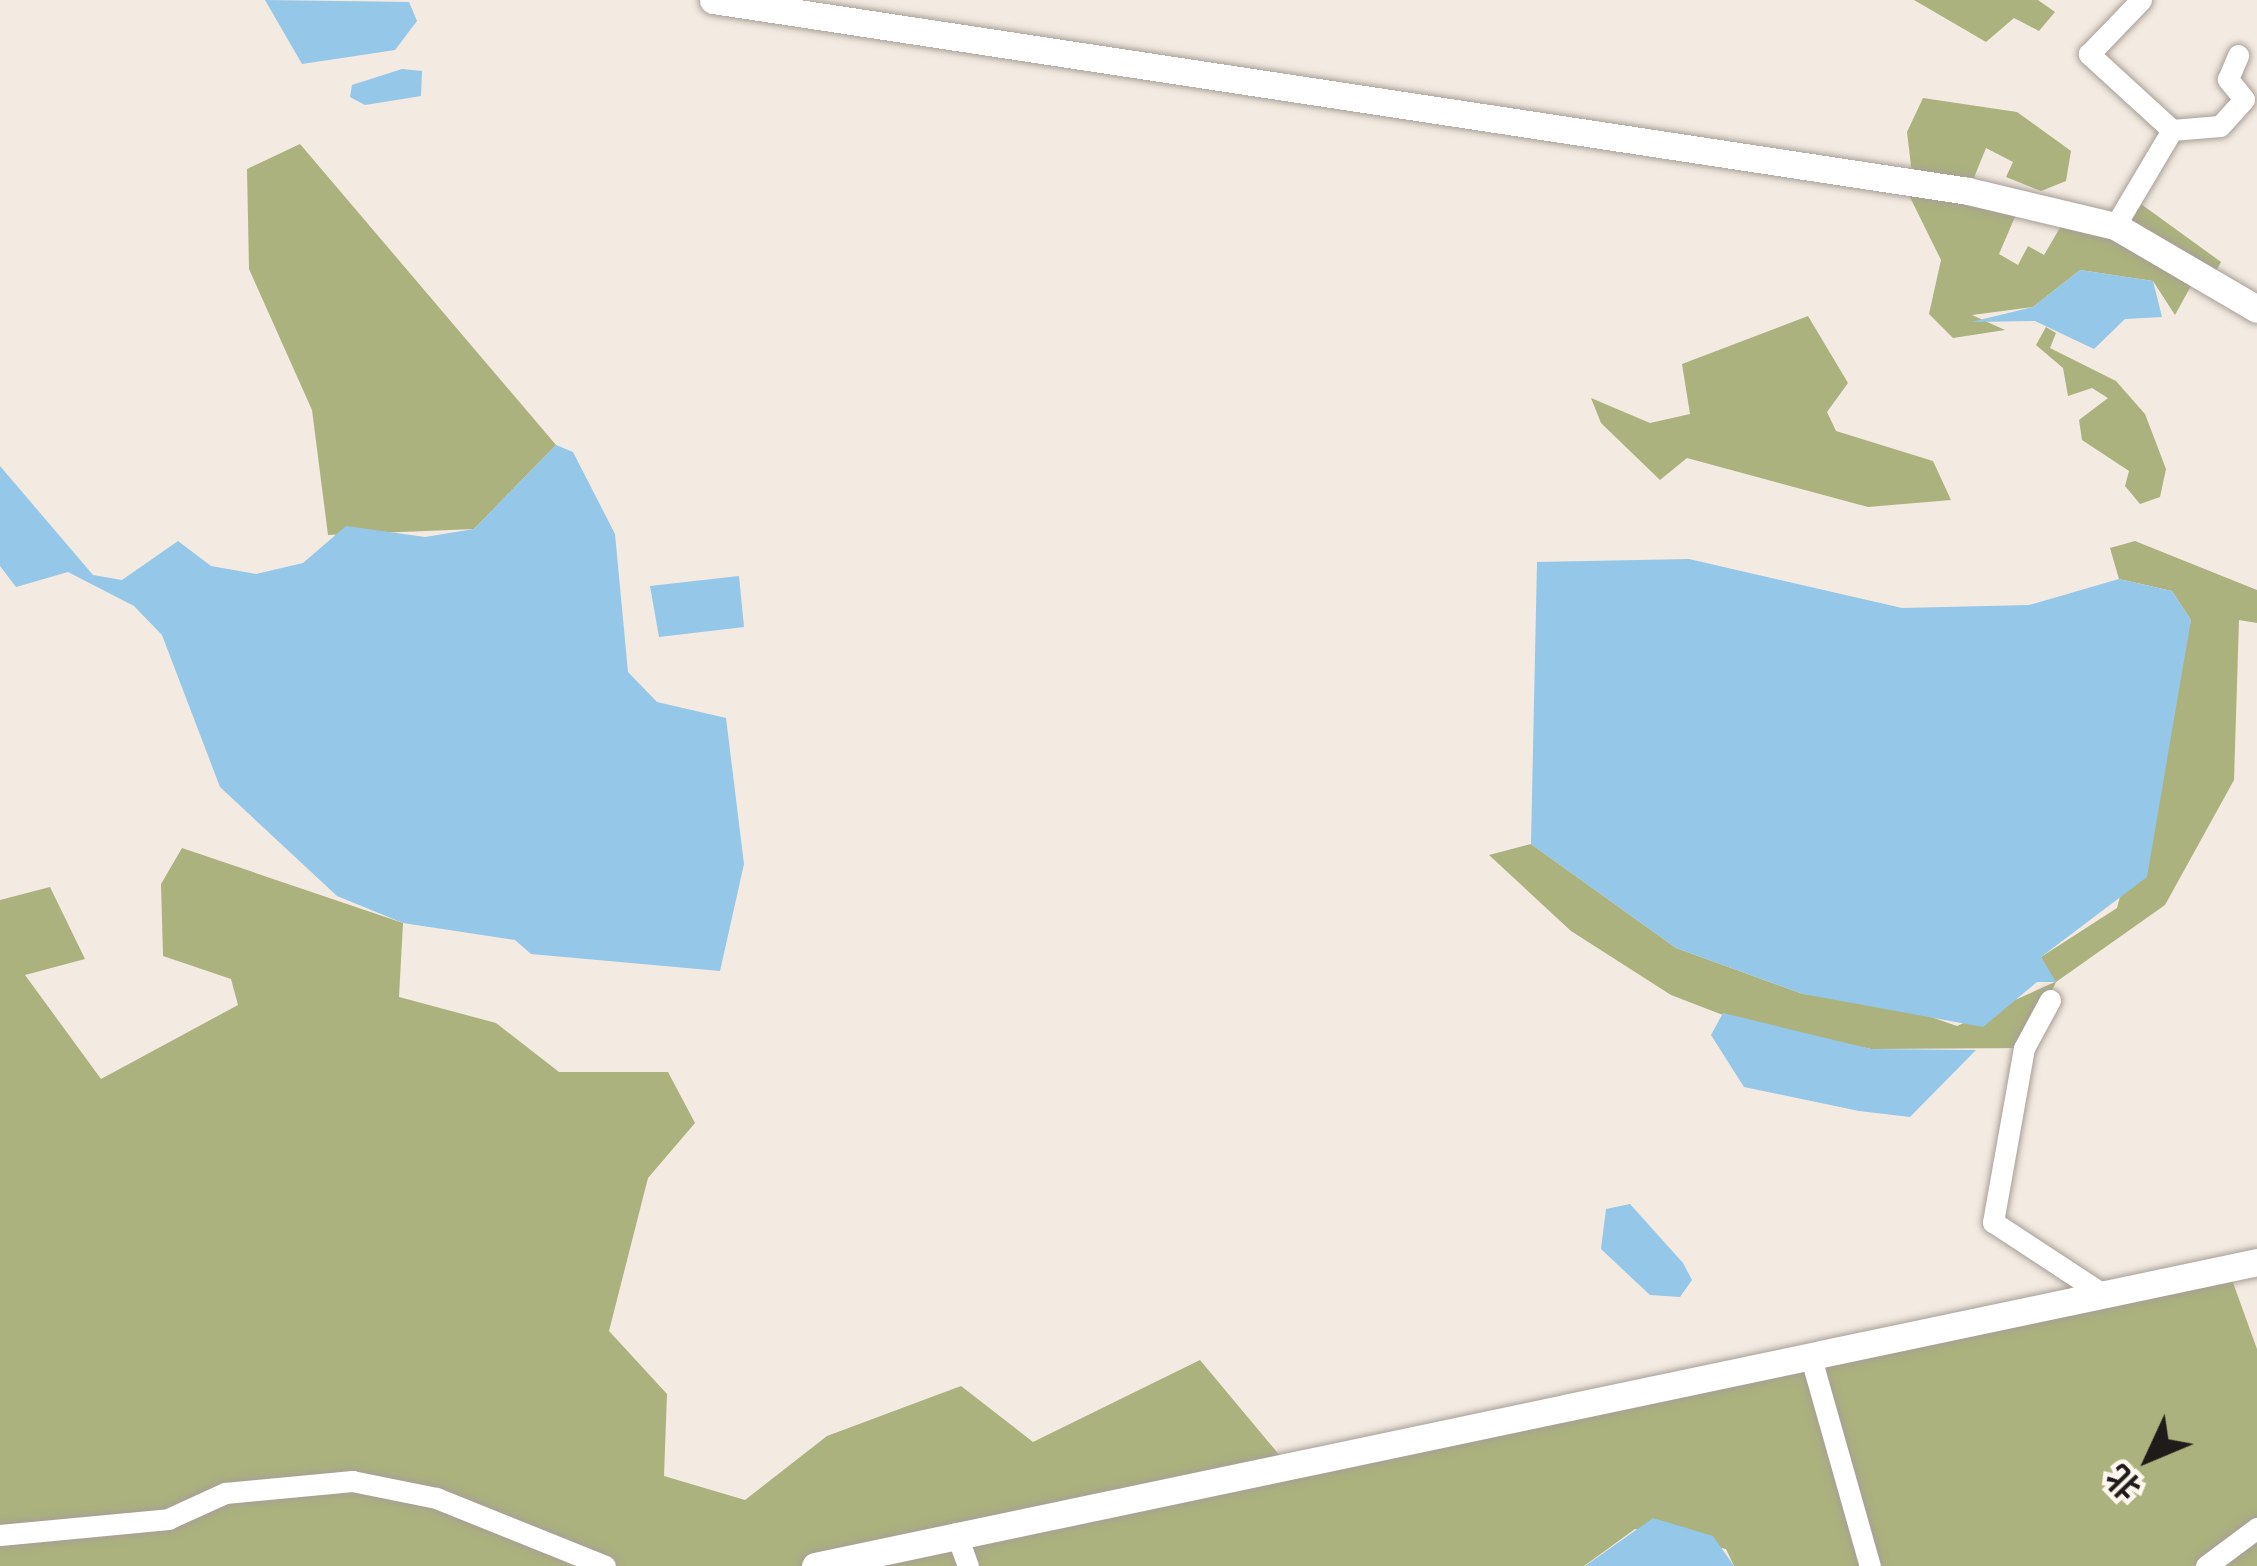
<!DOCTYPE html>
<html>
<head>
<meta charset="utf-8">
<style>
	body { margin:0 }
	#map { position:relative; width:2257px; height:1566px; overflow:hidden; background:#f3eae1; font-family:"PT Sans Narrow","Noto Sans SC",sans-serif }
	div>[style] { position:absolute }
	.forest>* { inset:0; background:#abb27e }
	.water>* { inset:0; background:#94c7e8 }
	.roads { filter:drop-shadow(0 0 3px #a79f97) drop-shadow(0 0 3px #a79f97) }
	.minor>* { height:21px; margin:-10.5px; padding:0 10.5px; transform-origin:10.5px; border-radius:10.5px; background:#fff }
	.tertiary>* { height:27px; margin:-13.5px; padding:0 13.5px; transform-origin:13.5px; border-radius:13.5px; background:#fff }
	span { translate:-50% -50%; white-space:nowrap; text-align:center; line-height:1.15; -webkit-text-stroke:12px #fff7f0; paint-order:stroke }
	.north { position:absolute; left:2089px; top:1398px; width:120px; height:120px; -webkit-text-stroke:9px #fff7f0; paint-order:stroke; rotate:226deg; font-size:33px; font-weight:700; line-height:48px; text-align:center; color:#1e1b18 }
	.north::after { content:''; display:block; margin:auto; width:42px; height:54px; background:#1e1b18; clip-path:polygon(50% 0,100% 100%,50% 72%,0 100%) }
</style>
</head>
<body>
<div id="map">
	<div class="forest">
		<div style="clip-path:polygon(1914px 0,2038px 0,2055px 12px,2039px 31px,2014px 18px,1986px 42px)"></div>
		<div style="clip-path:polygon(1923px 98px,2017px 112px,2071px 151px,2066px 181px,2041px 191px,2006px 177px,2013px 162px,1986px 148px,1969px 190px,2021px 203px,1999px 254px,2018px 265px,2028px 246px,2044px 255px,2068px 214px,2115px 226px,2130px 196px,2221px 262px,2210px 282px,2197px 275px,2175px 315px,2153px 281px,2080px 270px,2033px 307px,1972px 315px,2005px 330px,1953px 338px,1929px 314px,1941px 260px,1902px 181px,1913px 182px,1907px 132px)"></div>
		<div style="clip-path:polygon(300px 144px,556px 445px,474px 529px,328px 535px,312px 410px,249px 269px,247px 169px)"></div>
		<div style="clip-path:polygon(1808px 316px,1848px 383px,1827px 412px,1836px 431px,1933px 461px,1951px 500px,1868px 507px,1687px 458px,1660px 480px,1601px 423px,1591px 398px,1650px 423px,1690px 414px,1682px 364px)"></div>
		<div style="clip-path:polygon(2046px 327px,2056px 333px,2050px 348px,2116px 381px,2145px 414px,2166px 469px,2160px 497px,2140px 504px,2125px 486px,2129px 471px,2082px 440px,2079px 420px,2108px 398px,2092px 388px,2068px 396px,2063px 368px,2036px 345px)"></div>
		<div style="clip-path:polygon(2135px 541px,2257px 590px,2257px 623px,2239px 620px,2234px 780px,2165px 905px,2056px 982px,2024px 1048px,1871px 1049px,1736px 1020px,1671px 995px,1571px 931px,1489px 855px,1531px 844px,1676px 948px,1803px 994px,1888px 1002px,1957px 1026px,2055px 982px,2041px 957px,2117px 908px,2191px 620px,2172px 591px,2119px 579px,2110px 548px)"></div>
		<div style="clip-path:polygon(182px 848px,403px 923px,399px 997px,496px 1023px,559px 1072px,668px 1072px,695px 1123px,648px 1178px,609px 1331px,667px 1394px,664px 1476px,745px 1500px,827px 1436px,961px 1386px,1033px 1442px,1200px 1360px,1286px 1463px,2227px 1266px,2257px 1349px,2257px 1566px,1734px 1566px,1726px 1549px,1635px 1529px,1584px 1566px,0 1566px,0 900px,50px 887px,85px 959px,25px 975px,101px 1079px,238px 1005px,231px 979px,163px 956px,161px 884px)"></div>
	</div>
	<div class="water">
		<div style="clip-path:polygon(265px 0,409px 2px,417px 21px,395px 50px,302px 64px)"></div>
		<div style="clip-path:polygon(402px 69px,422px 71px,421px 96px,365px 105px,350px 97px,352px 85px)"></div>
		<div style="clip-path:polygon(2080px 270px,2153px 281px,2162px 317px,2125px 319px,2094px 349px,2035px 321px,1971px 322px,2033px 307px)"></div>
		<div style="clip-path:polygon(556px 445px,573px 452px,615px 534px,628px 672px,657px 702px,726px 718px,744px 864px,720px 971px,531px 954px,515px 940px,403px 923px,337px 896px,220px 787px,162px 635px,134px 606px,68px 572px,16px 587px,0 566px,0 466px,93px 575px,122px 580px,178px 541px,211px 566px,256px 574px,303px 563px,346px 526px,425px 537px,474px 529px)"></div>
		<div style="clip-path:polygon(1689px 559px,1902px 608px,2029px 605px,2119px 579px,2172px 591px,2191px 620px,2147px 877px,2041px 957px,2056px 982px,2037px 982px,1983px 1027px,1803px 994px,1676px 948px,1531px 844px,1537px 562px)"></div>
		<div style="clip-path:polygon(739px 576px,744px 627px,659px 637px,650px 586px)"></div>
		<div style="clip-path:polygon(1723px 1013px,1871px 1049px,1976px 1050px,1910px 1117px,1859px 1111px,1744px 1087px,1711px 1035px)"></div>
		<div style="clip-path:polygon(1630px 1204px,1683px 1263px,1692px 1280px,1680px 1297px,1650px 1295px,1601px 1249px,1606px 1209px)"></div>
		<div style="clip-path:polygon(1653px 1518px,1713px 1536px,1734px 1566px,1585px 1566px)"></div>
	</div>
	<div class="roads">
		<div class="minor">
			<div style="left:2172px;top:130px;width:48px;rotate:-4.8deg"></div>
			<div style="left:2220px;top:126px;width:36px;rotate:-48deg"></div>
			<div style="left:2244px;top:99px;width:26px;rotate:-129deg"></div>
			<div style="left:2228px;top:79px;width:26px;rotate:-67deg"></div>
			<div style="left:2115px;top:226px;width:112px;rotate:-59.3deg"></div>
			<div style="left:2172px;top:130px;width:113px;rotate:-137.5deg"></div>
			<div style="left:2089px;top:54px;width:75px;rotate:-46.1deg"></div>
			<div style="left:2050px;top:1000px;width:55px;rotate:118.4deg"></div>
			<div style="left:2024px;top:1048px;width:177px;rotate:100.1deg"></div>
			<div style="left:1993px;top:1222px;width:129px;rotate:33.3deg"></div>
			<div style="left:1811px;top:1358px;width:216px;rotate:74.2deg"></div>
			<div style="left:956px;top:1533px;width:35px;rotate:70deg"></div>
			<div style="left:0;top:1535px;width:169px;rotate:-5.4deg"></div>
			<div style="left:168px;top:1519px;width:63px;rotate:-24.5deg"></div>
			<div style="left:225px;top:1493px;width:128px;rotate:-5.4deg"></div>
			<div style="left:352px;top:1481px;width:86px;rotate:11.4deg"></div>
			<div style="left:436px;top:1498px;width:182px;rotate:21.9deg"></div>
			<div style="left:2206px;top:1566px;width:64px;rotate:-36.7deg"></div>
		</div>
		<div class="tertiary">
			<div style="left:713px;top:0;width:1269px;rotate:8.65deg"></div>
			<div style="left:1968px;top:191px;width:151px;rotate:13.4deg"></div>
			<div style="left:2115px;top:226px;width:164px;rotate:30.3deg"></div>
			<div style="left:815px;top:1566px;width:1474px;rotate:-11.9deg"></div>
		</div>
	</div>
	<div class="north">北</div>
</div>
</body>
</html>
